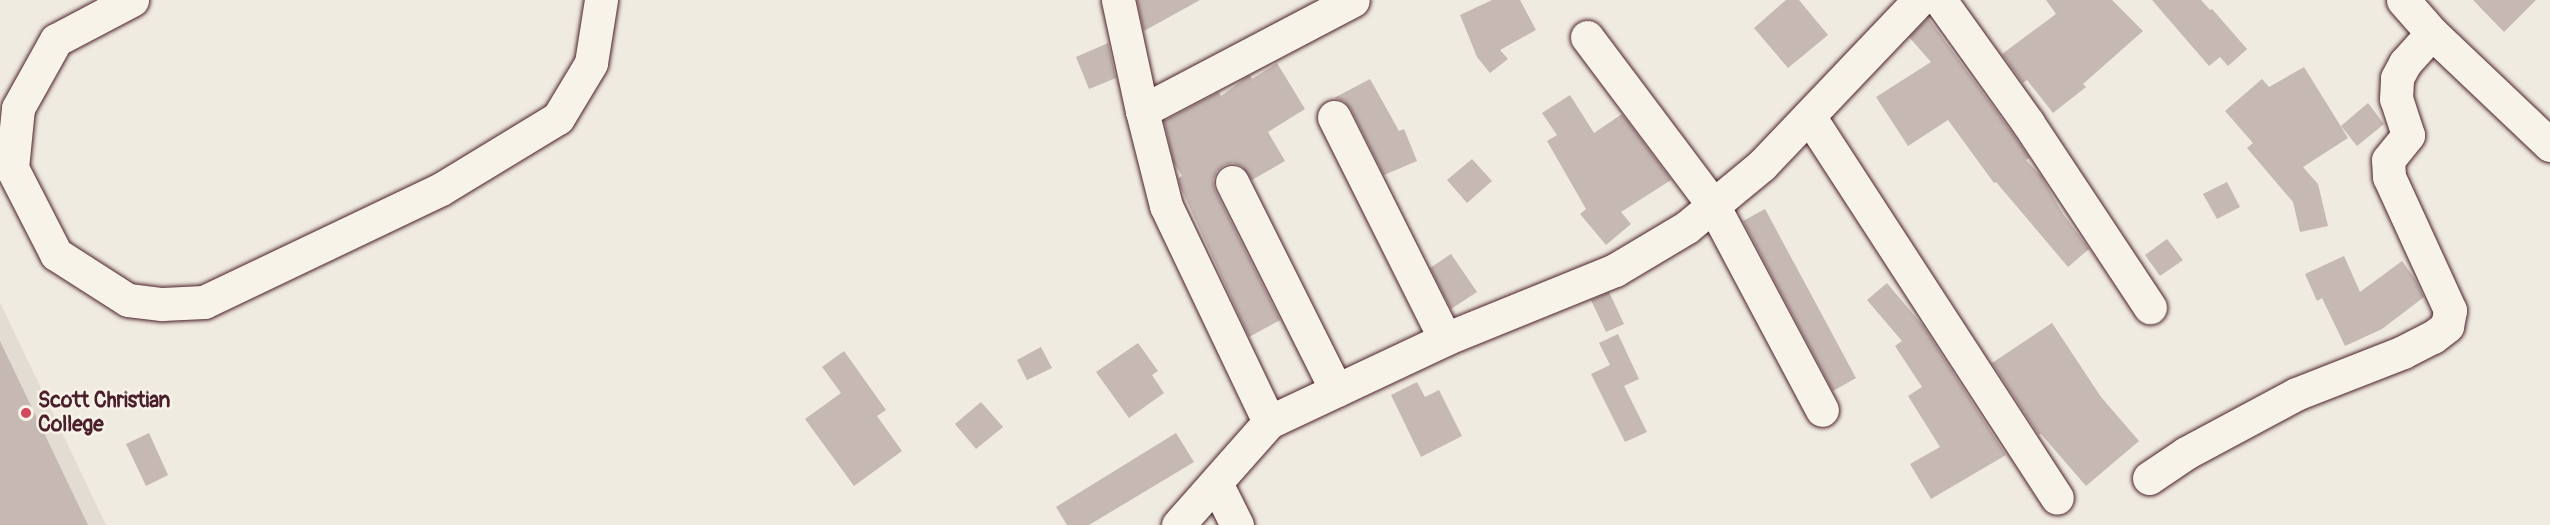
<!DOCTYPE html>
<html>
<head>
<meta charset="utf-8">
<style>
	body { margin:0 }
	#map { position:relative; width:2550px; height:525px; overflow:hidden; background:#f0ebe0; font-family:Pangolin,sans-serif }
	div>[style] { position:absolute }
	.built>* { inset:0; background:#e3dcd2 }
	.building>* { inset:0; background:#c6b8b3 }
	.roads { filter:drop-shadow(0 0 2px #4a1f2b) drop-shadow(0 0 2px #4a1f2b) }
	.minor>* { height:33px; margin:-16.5px; padding:0 16.5px; transform-origin:16.5px; border-radius:16.5px; background:#f7f3e8 }
	.dots>* { width:16px; height:16px; translate:-50% -50%; box-sizing:border-box; border:3px solid #f7f3e8; border-radius:50% }
	span { translate:-50% -50%; white-space:nowrap; text-align:center; line-height:1.15; -webkit-text-stroke:5px #f7f3e8; paint-order:stroke }
	.poi-label { font-size:21px; color:#4a1f2b; font-weight:700 }
	.left { translate:0 -50%; text-align:left }
</style>
</head>
<body>
<div id="map">
	<div class="built">
		<div style="clip-path:polygon(0 302px,106px 525px,0 525px)"></div>
	</div>
	<div class="building">
		<div style="clip-path:polygon(1137px 0,1200px 0,1144px 31px)"></div>
		<div style="clip-path:polygon(1492px 0,1520px 0,1536px 30px,1500px 50px,1508px 59px,1490px 73px,1477px 57px,1460px 15px)"></div>
		<div style="clip-path:polygon(1786px 0,1799px 0,1828px 35px,1788px 68px,1754px 28px)"></div>
		<div style="clip-path:polygon(2046px 0,2112px 0,2143px 31px,2083px 84px,2086px 87px,2053px 113px,2027px 80px,2023px 83px,2002px 54px,2056px 14px)"></div>
		<div style="clip-path:polygon(2152px 0,2201px 0,2210px 10px,2212px 9px,2247px 49px,2228px 66px,2220px 57px,2209px 66px)"></div>
		<div style="clip-path:polygon(2473px 0,2536px 0,2504px 32px)"></div>
		<div style="clip-path:polygon(1928px 18px,2013px 134px,2029px 158px,2026px 160px,2041px 176px,2063px 214px,2089px 249px,2068px 267px,1996px 182px,1994px 183px,1948px 120px,1908px 146px,1876px 97px,1931px 62px,1909px 37px)"></div>
		<div style="clip-path:polygon(1108px 43px,1116px 78px,1089px 89px,1076px 57px)"></div>
		<div style="clip-path:polygon(1277px 63px,1305px 109px,1268px 132px,1285px 161px,1252px 180px,1242px 166px,1233px 163px,1224px 165px,1217px 171px,1213px 180px,1215px 190px,1280px 320px,1249px 337px,1181px 188px,1178px 178px,1182px 176px,1174px 163px,1164px 121px,1219px 92px,1221px 96px,1244px 79px,1250px 75px,1252px 79px)"></div>
		<div style="clip-path:polygon(2304px 67px,2348px 138px,2303px 167px,2318px 184px,2328px 226px,2300px 232px,2293px 202px,2247px 148px,2253px 143px,2225px 111px,2262px 79px,2269px 87px)"></div>
		<div style="clip-path:polygon(1370px 79px,1399px 131px,1404px 129px,1417px 161px,1384px 175px,1351px 109px,1344px 101px,1334px 98px)"></div>
		<div style="clip-path:polygon(1570px 95px,1594px 133px,1622px 114px,1671px 180px,1621px 212px,1631px 224px,1606px 245px,1580px 214px,1586px 209px,1547px 141px,1557px 135px,1542px 113px)"></div>
		<div style="clip-path:polygon(2368px 103px,2384px 124px,2357px 146px,2341px 126px)"></div>
		<div style="clip-path:polygon(1472px 159px,1492px 181px,1467px 203px,1447px 180px)"></div>
		<div style="clip-path:polygon(2227px 182px,2240px 207px,2217px 219px,2203px 194px)"></div>
		<div style="clip-path:polygon(1765px 209px,1856px 378px,1833px 391px,1743px 221px)"></div>
		<div style="clip-path:polygon(2167px 239px,2183px 260px,2160px 276px,2145px 255px)"></div>
		<div style="clip-path:polygon(1451px 254px,1477px 292px,1451px 309px,1430px 268px)"></div>
		<div style="clip-path:polygon(2344px 256px,2360px 292px,2402px 261px,2415px 279px,2424px 297px,2382px 329px,2345px 346px,2322px 298px,2317px 301px,2305px 274px)"></div>
		<div style="clip-path:polygon(1887px 283px,1923px 326px,2006px 455px,1931px 499px,1910px 464px,1940px 447px,1908px 396px,1922px 387px,1895px 346px,1902px 341px,1867px 300px)"></div>
		<div style="clip-path:polygon(1609px 292px,1624px 324px,1606px 332px,1591px 300px)"></div>
		<div style="clip-path:polygon(2052px 323px,2101px 397px,2139px 441px,2086px 486px,2041px 434px,2039px 435px,1992px 363px)"></div>
		<div style="clip-path:polygon(1618px 334px,1639px 379px,1624px 386px,1647px 432px,1625px 442px,1591px 374px,1610px 365px,1599px 343px)"></div>
		<div style="clip-path:polygon(0 341px,88px 525px,0 525px)"></div>
		<div style="clip-path:polygon(1138px 343px,1158px 371px,1152px 375px,1164px 393px,1129px 418px,1096px 372px)"></div>
		<div style="clip-path:polygon(1041px 347px,1052px 368px,1027px 380px,1017px 360px)"></div>
		<div style="clip-path:polygon(844px 351px,886px 410px,877px 416px,902px 451px,854px 486px,805px 419px,841px 393px,822px 367px)"></div>
		<div style="clip-path:polygon(1417px 382px,1425px 397px,1439px 390px,1462px 436px,1421px 457px,1391px 395px)"></div>
		<div style="clip-path:polygon(981px 402px,1003px 427px,976px 449px,955px 424px)"></div>
		<div style="clip-path:polygon(149px 433px,168px 475px,146px 486px,126px 444px)"></div>
		<div style="clip-path:polygon(1176px 433px,1194px 462px,1089px 525px,1067px 525px,1056px 507px)"></div>
	</div>
	<div class="roads">
		<div class="minor">
			<div style="left:1118px;top:0;width:114px;rotate:77.8deg"></div>
			<div style="left:1142px;top:111px;width:98px;rotate:75.8deg"></div>
			<div style="left:1166px;top:206px;width:239px;rotate:64.5deg"></div>
			<div style="left:1940px;top:0;width:151px;rotate:54.4deg"></div>
			<div style="left:2028px;top:123px;width:221px;rotate:56.5deg"></div>
			<div style="left:2403px;top:0;width:44px;rotate:48.7deg"></div>
			<div style="left:2432px;top:33px;width:163px;rotate:43.5deg"></div>
			<div style="left:1587px;top:37px;width:210px;rotate:53.1deg"></div>
			<div style="left:1713px;top:205px;width:232px;rotate:62deg"></div>
			<div style="left:1142px;top:111px;width:238px;rotate:-27.7deg"></div>
			<div style="left:1809px;top:116px;width:455px;rotate:57deg"></div>
			<div style="left:1334px;top:117px;width:248px;rotate:63.4deg"></div>
			<div style="left:0;top:157px;width:16px;rotate:43deg"></div>
			<div style="left:12px;top:168px;width:97px;rotate:62.9deg"></div>
			<div style="left:56px;top:254px;width:85px;rotate:32.6deg"></div>
			<div style="left:128px;top:300px;width:34px;rotate:7deg"></div>
			<div style="left:162px;top:304px;width:42px;rotate:-2.7deg"></div>
			<div style="left:204px;top:302px;width:263px;rotate:-25.5deg"></div>
			<div style="left:441px;top:189px;width:137px;rotate:-31.3deg"></div>
			<div style="left:558px;top:118px;width:64px;rotate:-59deg"></div>
			<div style="left:591px;top:63px;width:64px;rotate:-81deg"></div>
			<div style="left:12px;top:168px;width:60px;rotate:-84.3deg"></div>
			<div style="left:18px;top:108px;width:78px;rotate:-60.8deg"></div>
			<div style="left:56px;top:40px;width:86px;rotate:-27.8deg"></div>
			<div style="left:1232px;top:182px;width:233px;rotate:63.4deg"></div>
			<div style="left:2149px;top:478px;width:45px;rotate:-34deg"></div>
			<div style="left:2186px;top:453px;width:125px;rotate:-28.2deg"></div>
			<div style="left:2296px;top:394px;width:115px;rotate:-21.4deg"></div>
			<div style="left:2403px;top:352px;width:34px;rotate:-27deg"></div>
			<div style="left:2433px;top:337px;width:18px;rotate:-38deg"></div>
			<div style="left:2447px;top:326px;width:16px;rotate:-79deg"></div>
			<div style="left:2450px;top:310px;width:146px;rotate:-114.6deg"></div>
			<div style="left:2389px;top:177px;width:17px;rotate:-93deg"></div>
			<div style="left:2388px;top:160px;width:32px;rotate:-51deg"></div>
			<div style="left:2408px;top:135px;width:38px;rotate:-108deg"></div>
			<div style="left:2396px;top:99px;width:21px;rotate:-87deg"></div>
			<div style="left:2397px;top:78px;width:17px;rotate:-62deg"></div>
			<div style="left:2405px;top:63px;width:40px;rotate:-48deg"></div>
			<div style="left:1216px;top:483px;width:47px;rotate:63.4deg"></div>
			<div style="left:1178px;top:525px;width:137px;rotate:-48.5deg"></div>
			<div style="left:1269px;top:422px;width:195px;rotate:-25.2deg"></div>
			<div style="left:1445px;top:339px;width:183px;rotate:-22.1deg"></div>
			<div style="left:1615px;top:270px;width:84px;rotate:-30.8deg"></div>
			<div style="left:1687px;top:227px;width:97px;rotate:-39.6deg"></div>
			<div style="left:1762px;top:165px;width:228px;rotate:-46.4deg"></div>
		</div>
	</div>
	<div class="dots">
		<div style="left:26px;top:413px;background:#d1495b"></div>
	</div>
	<div class="poi-label">
		<span class="left" style="left:38px;top:413px">Scott Christian<br>College</span>
	</div>
</div>
</body>
</html>
